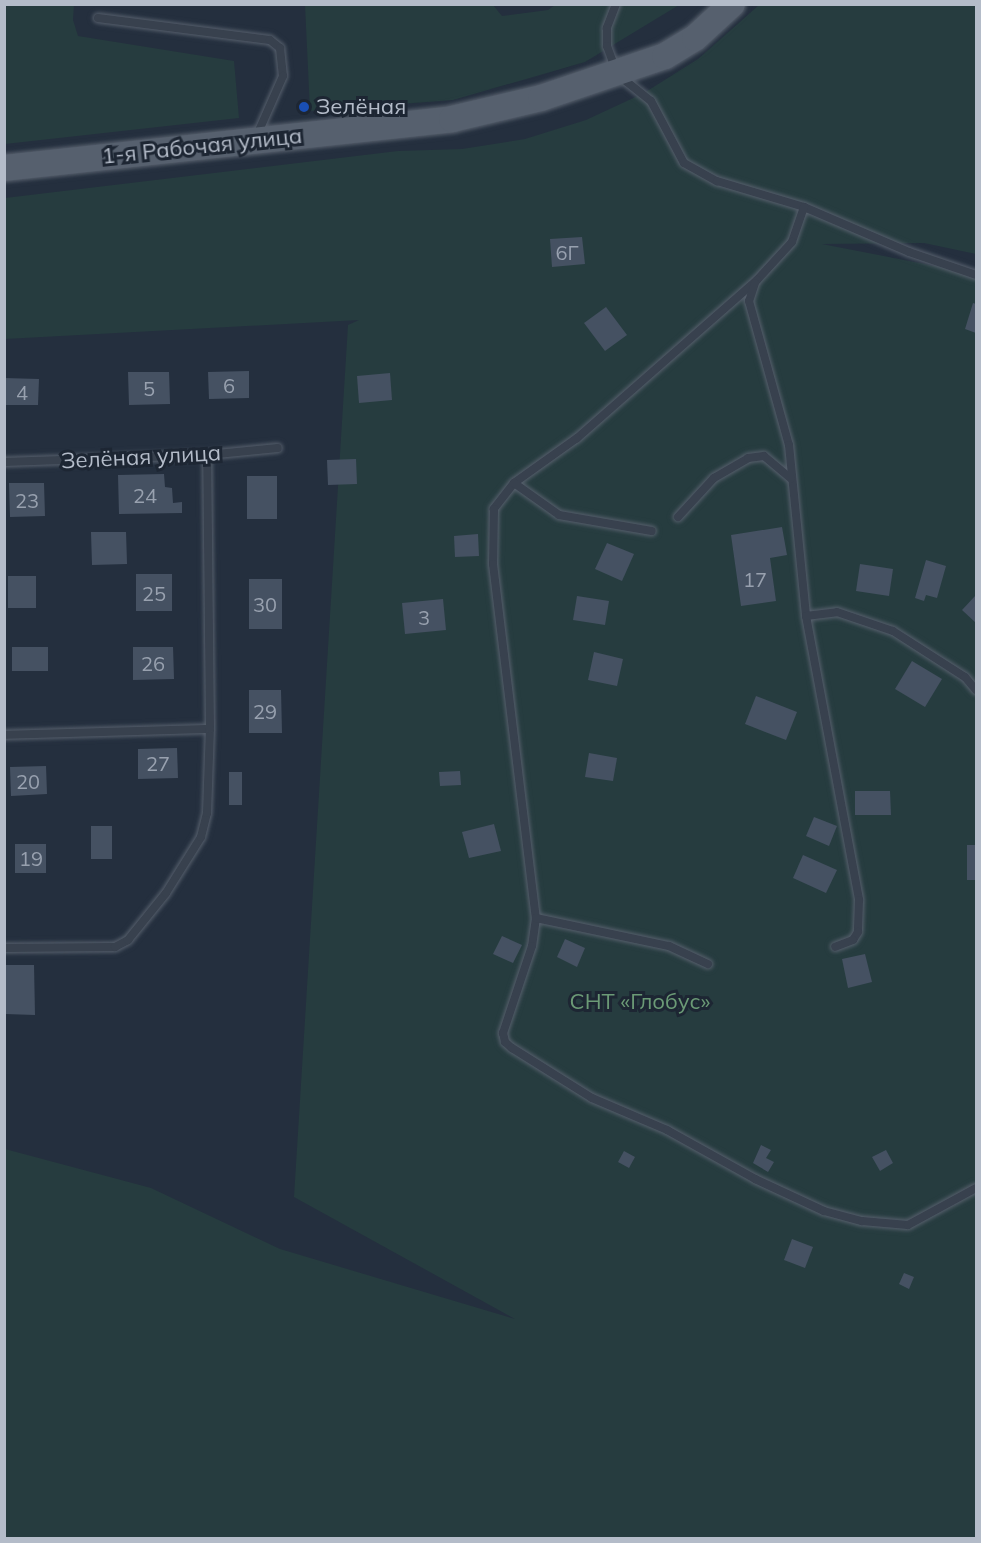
<!DOCTYPE html>
<html>
<head>
<meta charset="utf-8">
<style>
	body { margin:0 }
	#map { position:relative; width:981px; height:1543px; overflow:hidden; background:#242f3e; font-family:Mulish,sans-serif }
	div>[style] { position:absolute }
	.green>* { inset:0; background:#263c3f }
	.building>* { inset:0; background:#455162 }
	.roads { filter:drop-shadow(0 0 2px #565f6c) drop-shadow(0 0 2px #565f6c) }
	.service>* { height:8px; margin:-4px; padding:0 4px; transform-origin:4px; border-radius:4px; background:#38414e }
	.primary>* { height:26px; margin:-13px; padding:0 13px; transform-origin:13px; border-radius:13px; background:#56606e }
	.dots>* { width:16px; height:16px; translate:-50% -50%; box-sizing:border-box; border:3px solid #1d2633; border-radius:50% }
	span { translate:-50% -50%; white-space:nowrap; text-align:center; line-height:1.15; -webkit-text-stroke:6px #1d2633; paint-order:stroke }
	.number-label { font-size:20px; color:#98a1af }
	.number-label span { -webkit-text-stroke-width:0 }
	.poi-label { font-size:22px; color:#b4bcc9 }
	.left { translate:0 -50%; text-align:left }
	.street-label { font-size:22px; color:#b4bcc9 }
	.park-label { font-size:22px; color:#6b9a76 }
	.frame { position:absolute; inset:0; border:6px solid #b4bcc9; pointer-events:none }
</style>
</head>
<body>
<div id="map">
	<div class="green">
		<div style="clip-path:polygon(4px 5px,74px 5px,73px 20px,78px 36px,234px 61px,239px 118px,5px 144px)"></div>
		<div style="clip-path:polygon(305px 5px,493px 5px,502px 16px,548px 10px,555px 5px,679px 5px,585px 62px,453px 100px,310px 111px)"></div>
		<div style="clip-path:polygon(759px 5px,976px 5px,976px 254px,924px 243px,822px 244px,976px 274px,976px 1538px,5px 1538px,5px 1149px,151px 1188px,280px 1249px,515px 1319px,294px 1197px,348px 325px,359px 320px,5px 339px,5px 198px,398px 151px,462px 149px,525px 139px,586px 120px,644px 93px,698px 59px)"></div>
	</div>
	<div class="building">
		<div style="clip-path:polygon(582px 237px,585px 264px,552px 267px,550px 239px)"></div>
		<div style="clip-path:polygon(973px 303px,976px 304px,976px 333px,965px 329px)"></div>
		<div style="clip-path:polygon(606px 307px,627px 335px,605px 351px,584px 323px)"></div>
		<div style="clip-path:polygon(249px 371px,249px 398px,209px 399px,208px 372px)"></div>
		<div style="clip-path:polygon(128px 372px,169px 372px,170px 404px,129px 405px)"></div>
		<div style="clip-path:polygon(390px 373px,392px 400px,359px 403px,357px 376px)"></div>
		<div style="clip-path:polygon(4px 378px,39px 379px,38px 405px,4px 405px)"></div>
		<div style="clip-path:polygon(356px 459px,357px 484px,328px 485px,327px 460px)"></div>
		<div style="clip-path:polygon(164px 474px,165px 487px,172px 488px,173px 503px,182px 502px,182px 513px,119px 514px,118px 475px)"></div>
		<div style="clip-path:polygon(247px 476px,277px 476px,277px 519px,247px 519px)"></div>
		<div style="clip-path:polygon(9px 483px,44px 483px,45px 516px,10px 517px)"></div>
		<div style="clip-path:polygon(782px 527px,787px 555px,770px 558px,776px 601px,741px 606px,731px 535px)"></div>
		<div style="clip-path:polygon(91px 532px,126px 532px,127px 564px,92px 565px)"></div>
		<div style="clip-path:polygon(478px 534px,479px 556px,455px 557px,454px 536px)"></div>
		<div style="clip-path:polygon(607px 543px,634px 554px,622px 581px,595px 569px)"></div>
		<div style="clip-path:polygon(926px 560px,946px 566px,937px 598px,926px 595px,924px 601px,915px 598px)"></div>
		<div style="clip-path:polygon(860px 564px,893px 569px,889px 596px,856px 591px)"></div>
		<div style="clip-path:polygon(136px 574px,172px 574px,172px 611px,136px 611px)"></div>
		<div style="clip-path:polygon(8px 576px,36px 576px,36px 608px,8px 608px)"></div>
		<div style="clip-path:polygon(249px 579px,282px 579px,282px 629px,249px 629px)"></div>
		<div style="clip-path:polygon(976px 595px,976px 623px,962px 610px)"></div>
		<div style="clip-path:polygon(577px 596px,609px 601px,605px 625px,573px 620px)"></div>
		<div style="clip-path:polygon(443px 599px,446px 630px,405px 634px,402px 603px)"></div>
		<div style="clip-path:polygon(12px 647px,48px 647px,48px 671px,12px 671px)"></div>
		<div style="clip-path:polygon(133px 647px,173px 647px,174px 679px,133px 680px)"></div>
		<div style="clip-path:polygon(594px 652px,623px 659px,617px 686px,588px 680px)"></div>
		<div style="clip-path:polygon(912px 661px,942px 679px,925px 707px,895px 689px)"></div>
		<div style="clip-path:polygon(249px 690px,281px 690px,282px 733px,249px 733px)"></div>
		<div style="clip-path:polygon(756px 696px,797px 712px,786px 740px,745px 724px)"></div>
		<div style="clip-path:polygon(177px 748px,178px 778px,138px 779px,138px 749px)"></div>
		<div style="clip-path:polygon(589px 753px,617px 758px,613px 781px,585px 777px)"></div>
		<div style="clip-path:polygon(46px 766px,47px 794px,11px 796px,10px 767px)"></div>
		<div style="clip-path:polygon(460px 771px,461px 785px,440px 786px,439px 772px)"></div>
		<div style="clip-path:polygon(229px 772px,242px 772px,242px 805px,229px 805px)"></div>
		<div style="clip-path:polygon(855px 791px,890px 791px,891px 815px,855px 815px)"></div>
		<div style="clip-path:polygon(814px 817px,837px 826px,829px 846px,806px 836px)"></div>
		<div style="clip-path:polygon(494px 824px,501px 851px,469px 858px,462px 832px)"></div>
		<div style="clip-path:polygon(91px 826px,112px 826px,112px 859px,91px 859px)"></div>
		<div style="clip-path:polygon(15px 844px,46px 844px,46px 873px,15px 873px)"></div>
		<div style="clip-path:polygon(967px 845px,976px 845px,976px 880px,967px 880px)"></div>
		<div style="clip-path:polygon(803px 855px,837px 870px,826px 893px,793px 878px)"></div>
		<div style="clip-path:polygon(502px 936px,522px 945px,513px 963px,493px 954px)"></div>
		<div style="clip-path:polygon(565px 939px,585px 948px,577px 967px,557px 957px)"></div>
		<div style="clip-path:polygon(865px 954px,872px 982px,848px 988px,842px 959px)"></div>
		<div style="clip-path:polygon(6px 965px,34px 965px,35px 1015px,5px 1014px)"></div>
		<div style="clip-path:polygon(761px 1145px,771px 1150px,766px 1158px,774px 1162px,768px 1172px,753px 1163px)"></div>
		<div style="clip-path:polygon(886px 1150px,893px 1163px,880px 1171px,872px 1157px)"></div>
		<div style="clip-path:polygon(624px 1151px,635px 1157px,629px 1168px,618px 1162px)"></div>
		<div style="clip-path:polygon(792px 1239px,813px 1247px,805px 1268px,784px 1260px)"></div>
		<div style="clip-path:polygon(904px 1273px,914px 1277px,909px 1289px,899px 1284px)"></div>
	</div>
	<div class="roads">
		<div class="service">
			<div style="left:616px;top:4px;width:26px;rotate:111deg"></div>
			<div style="left:607px;top:28px;width:18px;rotate:90deg"></div>
			<div style="left:607px;top:46px;width:30px;rotate:70deg"></div>
			<div style="left:617px;top:74px;width:43px;rotate:38.5deg"></div>
			<div style="left:651px;top:101px;width:70px;rotate:62deg"></div>
			<div style="left:684px;top:163px;width:38px;rotate:29deg"></div>
			<div style="left:717px;top:181px;width:91px;rotate:16.6deg"></div>
			<div style="left:804px;top:207px;width:114px;rotate:23.2deg"></div>
			<div style="left:909px;top:252px;width:71px;rotate:18.9deg"></div>
			<div style="left:98px;top:18px;width:173px;rotate:7.3deg"></div>
			<div style="left:270px;top:40px;width:13px;rotate:39deg"></div>
			<div style="left:280px;top:48px;width:28px;rotate:84deg"></div>
			<div style="left:283px;top:76px;width:64px;rotate:113.8deg"></div>
			<div style="left:804px;top:207px;width:37px;rotate:109deg"></div>
			<div style="left:792px;top:242px;width:52px;rotate:132.6deg"></div>
			<div style="left:757px;top:280px;width:240px;rotate:138.7deg"></div>
			<div style="left:577px;top:438px;width:77px;rotate:144.5deg"></div>
			<div style="left:514px;top:483px;width:33px;rotate:128deg"></div>
			<div style="left:494px;top:509px;width:55px;rotate:91deg"></div>
			<div style="left:493px;top:564px;width:357px;rotate:83.1deg"></div>
			<div style="left:536px;top:918px;width:28px;rotate:98deg"></div>
			<div style="left:532px;top:946px;width:92px;rotate:108.4deg"></div>
			<div style="left:503px;top:1033px;width:9px;rotate:77deg"></div>
			<div style="left:505px;top:1042px;width:9px;rotate:41deg"></div>
			<div style="left:512px;top:1048px;width:94px;rotate:32deg"></div>
			<div style="left:592px;top:1098px;width:82px;rotate:23.1deg"></div>
			<div style="left:667px;top:1130px;width:101px;rotate:29.1deg"></div>
			<div style="left:755px;top:1179px;width:76px;rotate:24.9deg"></div>
			<div style="left:824px;top:1211px;width:39px;rotate:15deg"></div>
			<div style="left:862px;top:1221px;width:46px;rotate:5deg"></div>
			<div style="left:908px;top:1225px;width:77px;rotate:-28.6deg"></div>
			<div style="left:755px;top:283px;width:19px;rotate:108deg"></div>
			<div style="left:749px;top:301px;width:149px;rotate:74.5deg"></div>
			<div style="left:789px;top:445px;width:172px;rotate:84.3deg"></div>
			<div style="left:806px;top:616px;width:289px;rotate:79.4deg"></div>
			<div style="left:859px;top:900px;width:32px;rotate:92deg"></div>
			<div style="left:858px;top:932px;width:9px;rotate:122deg"></div>
			<div style="left:853px;top:940px;width:19px;rotate:159deg"></div>
			<div style="left:4px;top:462px;width:203px;rotate:-2deg"></div>
			<div style="left:207px;top:455px;width:71px;rotate:-5.6deg"></div>
			<div style="left:514px;top:483px;width:55px;rotate:35.4deg"></div>
			<div style="left:559px;top:515px;width:94px;rotate:9.8deg"></div>
			<div style="left:678px;top:517px;width:53px;rotate:-47.3deg"></div>
			<div style="left:714px;top:478px;width:39px;rotate:-30deg"></div>
			<div style="left:748px;top:458px;width:16px;rotate:-7deg"></div>
			<div style="left:764px;top:456px;width:35px;rotate:40deg"></div>
			<div style="left:806px;top:616px;width:31px;rotate:-7deg"></div>
			<div style="left:837px;top:612px;width:59px;rotate:18.7deg"></div>
			<div style="left:893px;top:631px;width:85px;rotate:32.6deg"></div>
			<div style="left:965px;top:677px;width:17px;rotate:50deg"></div>
			<div style="left:4px;top:735px;width:206px;rotate:-1.7deg"></div>
			<div style="left:536px;top:918px;width:136px;rotate:11.9deg"></div>
			<div style="left:669px;top:946px;width:43px;rotate:24.8deg"></div>
			<div style="left:4px;top:948px;width:111px;rotate:-0.5deg"></div>
			<div style="left:115px;top:947px;width:15px;rotate:-28deg"></div>
			<div style="left:128px;top:940px;width:60px;rotate:-51deg"></div>
			<div style="left:166px;top:893px;width:66px;rotate:-58deg"></div>
			<div style="left:201px;top:837px;width:25px;rotate:-76deg"></div>
			<div style="left:207px;top:813px;width:84px;rotate:-88deg"></div>
			<div style="left:210px;top:729px;width:274px;rotate:-90.6deg"></div>
		</div>
		<div class="primary">
			<div style="left:4px;top:168px;width:451px;rotate:-6.2deg"></div>
			<div style="left:452px;top:119px;width:91px;rotate:-13.3deg"></div>
			<div style="left:541px;top:98px;width:131px;rotate:-18.7deg"></div>
			<div style="left:665px;top:56px;width:35px;rotate:-31deg"></div>
			<div style="left:695px;top:38px;width:50px;rotate:-42.6deg"></div>
		</div>
	</div>
	<div class="dots">
		<div style="left:304px;top:107px;background:#1a4fb4"></div>
	</div>
	<div class="number-label">
		<span style="left:567px;top:252px">6Г</span>
		<span style="left:229px;top:385px">6</span>
		<span style="left:149px;top:388px">5</span>
		<span style="left:22px;top:392px">4</span>
		<span style="left:145px;top:495px">24</span>
		<span style="left:27px;top:500px">23</span>
		<span style="left:755px;top:579px">17</span>
		<span style="left:154px;top:593px">25</span>
		<span style="left:265px;top:604px">30</span>
		<span style="left:424px;top:617px">3</span>
		<span style="left:153px;top:663px">26</span>
		<span style="left:265px;top:711px">29</span>
		<span style="left:158px;top:763px">27</span>
		<span style="left:28px;top:781px">20</span>
		<span style="left:31px;top:858px">19</span>
	</div>
	<div class="poi-label">
		<span class="left" style="left:316px;top:107px">Зелёная</span>
	</div>
	<div class="street-label">
		<span style="left:202px;top:146px;rotate:-6deg">1-я Рабочая улица</span>
		<span style="left:141px;top:457px;rotate:-3deg">Зелёная улица</span>
	</div>
	<div class="park-label">
		<span style="left:640px;top:1002px">СНТ «Глобус»</span>
	</div>
	<div class="frame"></div>
</div>
</body>
</html>
